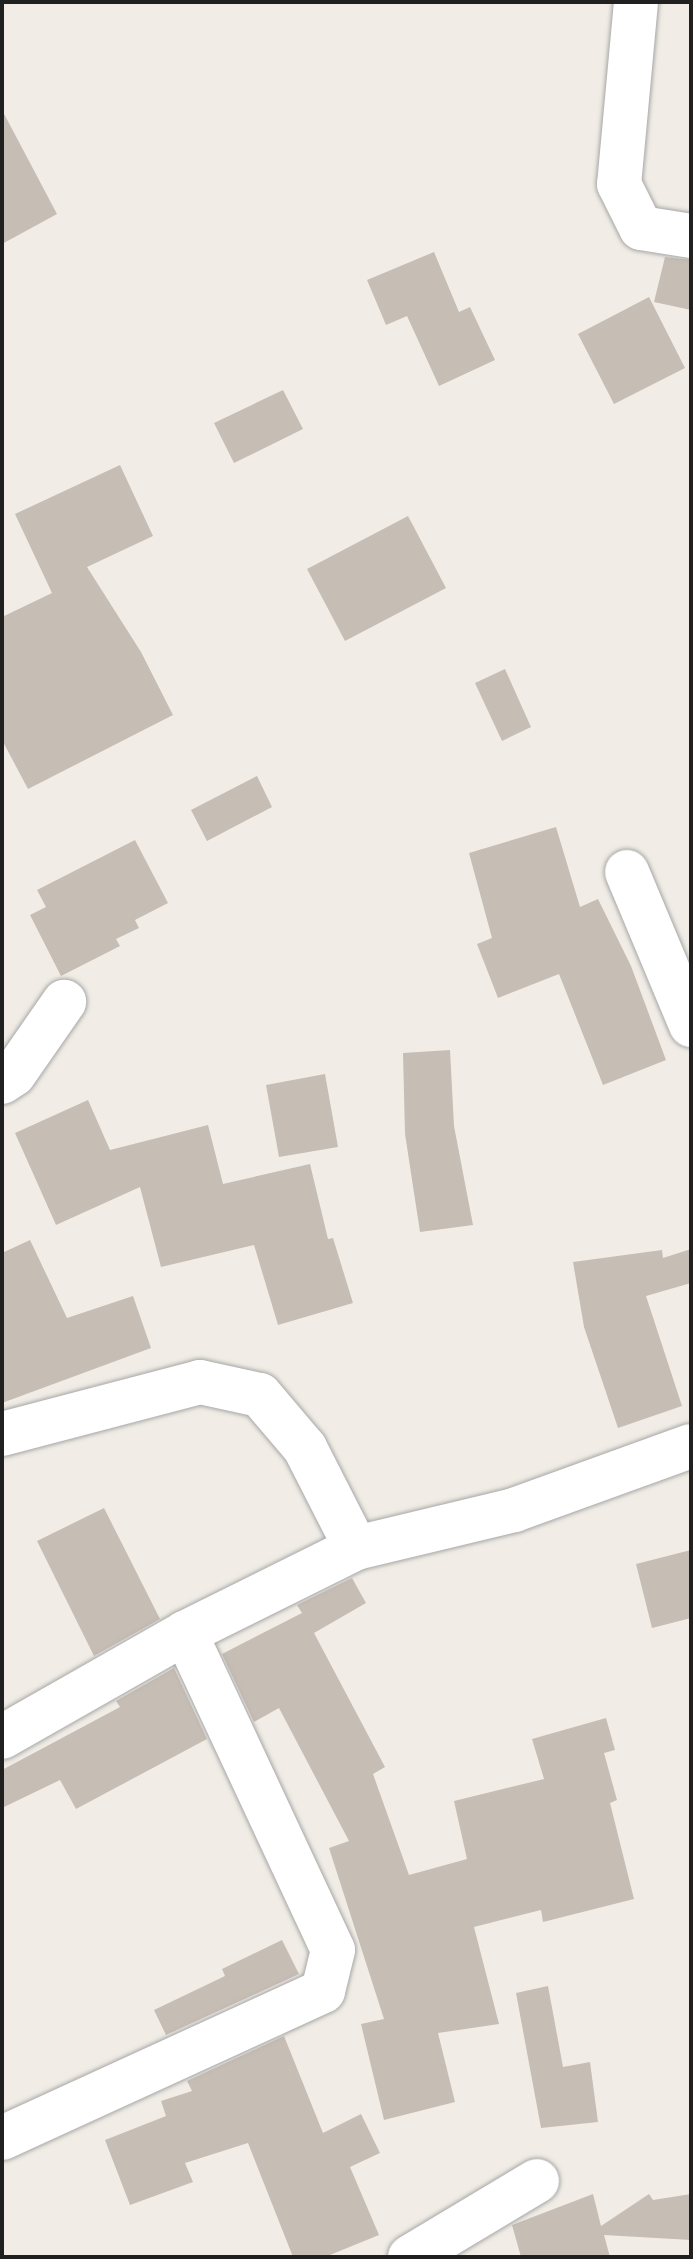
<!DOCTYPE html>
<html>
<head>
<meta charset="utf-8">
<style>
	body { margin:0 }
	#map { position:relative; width:693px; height:2259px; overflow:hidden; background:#f1ede6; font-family:Mulish,sans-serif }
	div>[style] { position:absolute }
	.building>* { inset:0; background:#c6bdb5 }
	.roads { filter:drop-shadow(0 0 2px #a7a7a7) drop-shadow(0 0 2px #a7a7a7) }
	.minor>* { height:44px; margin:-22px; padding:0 22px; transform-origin:22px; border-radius:22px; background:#fff }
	span { translate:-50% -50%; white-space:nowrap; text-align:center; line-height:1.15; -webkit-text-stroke:6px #fff; paint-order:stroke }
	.frame { position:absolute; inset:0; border:4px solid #202020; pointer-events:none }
</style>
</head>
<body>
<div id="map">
	<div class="building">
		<div style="clip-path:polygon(2px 110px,57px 214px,2px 244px)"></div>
		<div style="clip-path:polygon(434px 252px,459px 312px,470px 307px,495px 360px,439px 386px,407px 316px,386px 325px,367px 280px)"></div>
		<div style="clip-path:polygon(665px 257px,691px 260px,691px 310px,654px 302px)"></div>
		<div style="clip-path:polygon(649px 297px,685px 368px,614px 404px,578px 334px)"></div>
		<div style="clip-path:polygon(283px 390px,303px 429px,234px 463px,214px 423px)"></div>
		<div style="clip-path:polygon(120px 465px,153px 536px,87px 567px,141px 652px,173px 715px,28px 789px,2px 740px,2px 617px,52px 593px,15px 514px)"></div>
		<div style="clip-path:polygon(408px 516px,446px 588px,345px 641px,307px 569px)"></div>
		<div style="clip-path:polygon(505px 669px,531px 727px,502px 741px,475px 683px)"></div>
		<div style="clip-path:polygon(257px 776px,272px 807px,207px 841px,191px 810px)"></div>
		<div style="clip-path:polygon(556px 827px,580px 907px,598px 899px,631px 966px,666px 1060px,603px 1085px,559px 974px,498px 998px,477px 944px,492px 938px,469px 853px)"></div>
		<div style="clip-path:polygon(135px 840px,168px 903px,135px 920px,139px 928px,116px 939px,120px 946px,61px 976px,30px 915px,46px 907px,37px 890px)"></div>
		<div style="clip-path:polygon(450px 1050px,454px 1126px,473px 1225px,420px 1232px,405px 1134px,403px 1053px)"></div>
		<div style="clip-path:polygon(325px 1074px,338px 1147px,279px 1157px,266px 1085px)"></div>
		<div style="clip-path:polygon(88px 1100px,110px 1150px,208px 1125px,223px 1184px,310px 1164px,328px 1239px,333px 1238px,353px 1303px,278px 1325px,254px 1245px,161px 1267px,140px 1187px,56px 1225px,15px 1133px)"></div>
		<div style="clip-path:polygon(30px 1240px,67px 1318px,133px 1296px,151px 1348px,2px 1403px,2px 1253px)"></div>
		<div style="clip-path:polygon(691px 1249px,691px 1283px,646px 1296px,682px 1406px,618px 1428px,584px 1327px,573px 1262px,662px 1250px,663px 1258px)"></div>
		<div style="clip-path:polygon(104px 1508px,160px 1619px,94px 1656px,37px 1541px)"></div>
		<div style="clip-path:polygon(691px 1550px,691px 1618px,652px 1628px,636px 1564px)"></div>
		<div style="clip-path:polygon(352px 1578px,366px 1603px,314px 1633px,385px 1767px,373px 1774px,409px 1875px,467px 1859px,454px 1801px,544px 1779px,532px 1739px,606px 1718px,615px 1750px,604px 1753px,617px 1800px,610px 1803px,634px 1899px,543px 1922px,541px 1910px,474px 1927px,499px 2024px,438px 2033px,455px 2102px,384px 2120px,361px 2024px,384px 2019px,329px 1848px,349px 1841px,279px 1708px,254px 1722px,222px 1654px,302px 1613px,297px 1605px)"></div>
		<div style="clip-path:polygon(174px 1668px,207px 1739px,76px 1809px,60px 1780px,2px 1808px,2px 1770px,120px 1707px,116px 1701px)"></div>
		<div style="clip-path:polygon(282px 1940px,299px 1974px,166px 2035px,154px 2010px,225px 1976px,222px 1969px)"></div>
		<div style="clip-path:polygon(548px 1986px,563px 2067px,590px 2062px,598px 2122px,541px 2128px,516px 1993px)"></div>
		<div style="clip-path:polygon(284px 2036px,323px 2133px,361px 2114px,380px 2153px,350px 2167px,379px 2235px,325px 2257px,293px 2257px,248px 2143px,185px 2163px,193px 2182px,130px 2205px,105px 2140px,166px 2116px,161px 2101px,192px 2091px,187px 2081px)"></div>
		<div style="clip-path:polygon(593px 2194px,601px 2226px,649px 2194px,653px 2200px,691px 2194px,691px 2240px,604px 2235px,610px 2257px,521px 2257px,512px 2225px)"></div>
	</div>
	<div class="roads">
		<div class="minor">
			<div style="left:636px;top:2px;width:183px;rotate:95.3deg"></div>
			<div style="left:619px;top:184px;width:49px;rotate:63.4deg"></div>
			<div style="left:641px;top:228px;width:51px;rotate:9.1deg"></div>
			<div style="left:627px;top:872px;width:166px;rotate:67.3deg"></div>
			<div style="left:2px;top:1082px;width:14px;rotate:-34deg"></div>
			<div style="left:14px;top:1074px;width:88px;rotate:-55.2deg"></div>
			<div style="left:2px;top:1434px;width:205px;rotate:-14.7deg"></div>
			<div style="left:200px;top:1382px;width:61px;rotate:12.2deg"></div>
			<div style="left:260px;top:1395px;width:70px;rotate:49.7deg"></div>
			<div style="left:305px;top:1448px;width:112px;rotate:63deg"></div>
			<div style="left:2px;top:1737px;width:210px;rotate:-29.6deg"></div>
			<div style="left:185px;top:1633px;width:191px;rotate:-26.4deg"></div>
			<div style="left:356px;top:1548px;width:163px;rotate:-13.5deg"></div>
			<div style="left:514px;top:1510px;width:188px;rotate:-19.9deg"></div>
			<div style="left:2px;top:2138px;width:353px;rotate:-24.6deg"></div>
			<div style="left:323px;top:1991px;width:42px;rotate:-76.3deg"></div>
			<div style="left:333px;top:1950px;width:350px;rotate:-115deg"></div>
			<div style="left:410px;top:2257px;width:148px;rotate:-30.9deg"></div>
		</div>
	</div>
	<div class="frame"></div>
</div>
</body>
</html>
